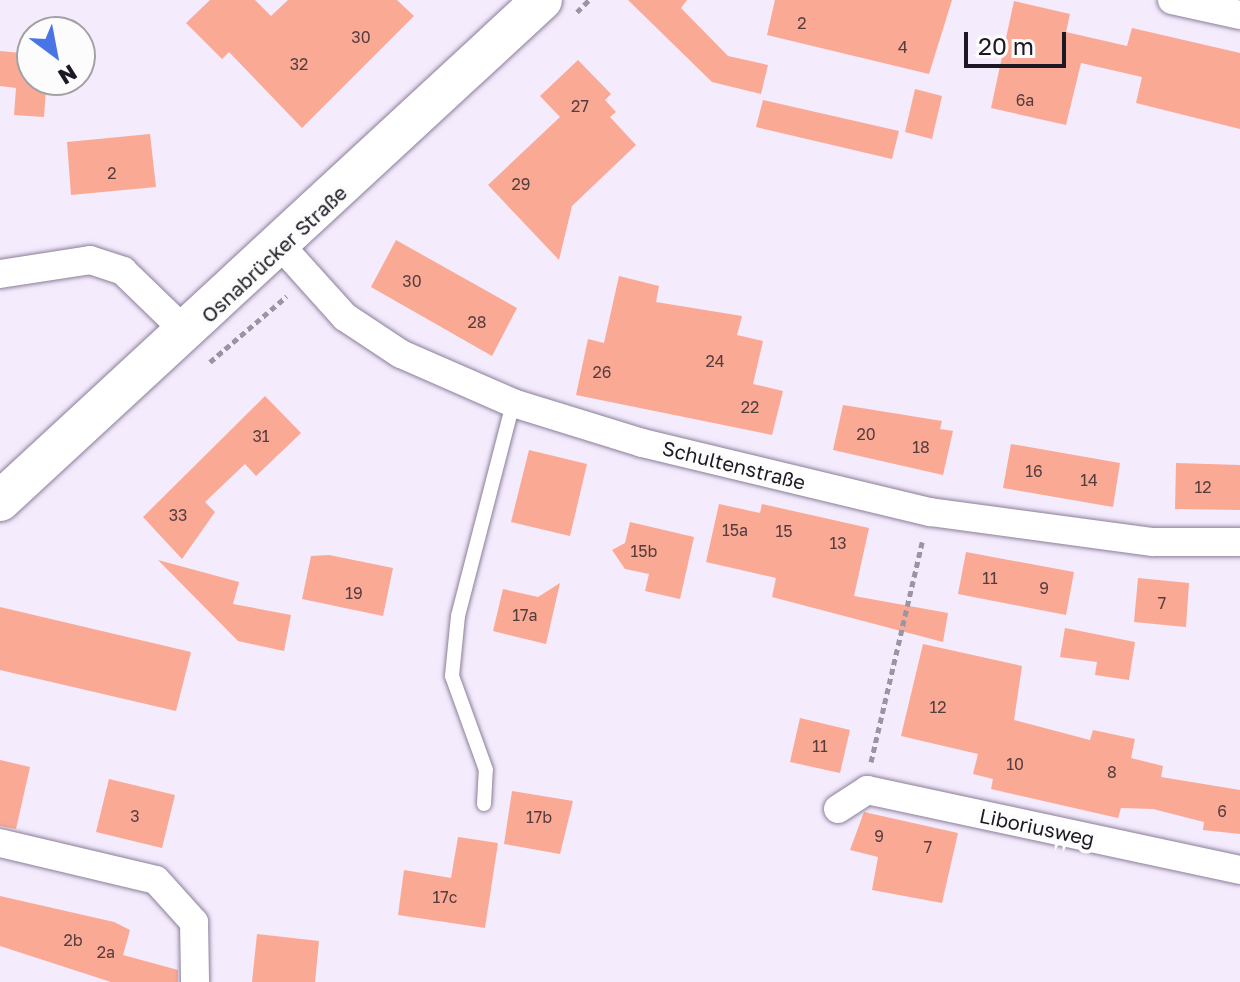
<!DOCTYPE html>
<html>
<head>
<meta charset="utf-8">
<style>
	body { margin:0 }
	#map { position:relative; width:1240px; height:982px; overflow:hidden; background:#f4ebfd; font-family:"Golos Text",sans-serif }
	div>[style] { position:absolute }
	.building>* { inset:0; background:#faa994 }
	.path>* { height:5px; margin-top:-2.5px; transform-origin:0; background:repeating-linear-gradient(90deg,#9b94a3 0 6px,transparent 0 10px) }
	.roads { filter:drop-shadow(0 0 2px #8b7e99) drop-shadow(0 0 2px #8b7e99) }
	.service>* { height:14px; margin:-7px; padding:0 7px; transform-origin:7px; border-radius:7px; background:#fff }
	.minor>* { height:28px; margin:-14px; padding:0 14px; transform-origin:14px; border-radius:14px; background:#fff }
	.secondary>* { height:40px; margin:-20px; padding:0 20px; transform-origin:20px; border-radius:20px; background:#fff }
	span { translate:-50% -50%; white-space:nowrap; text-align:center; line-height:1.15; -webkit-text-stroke:8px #fcfcfc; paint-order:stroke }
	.number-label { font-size:16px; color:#543c3f }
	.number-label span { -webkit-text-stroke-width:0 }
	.street-label { font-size:20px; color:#1d1823 }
	.north { position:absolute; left:16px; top:16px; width:80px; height:80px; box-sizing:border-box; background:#fcfcfc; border:2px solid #a3a1a5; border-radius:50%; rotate:148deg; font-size:22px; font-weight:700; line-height:32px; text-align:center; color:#1d1823 }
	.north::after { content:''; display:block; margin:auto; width:28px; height:36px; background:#4874e6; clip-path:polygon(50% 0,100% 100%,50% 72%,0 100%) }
	.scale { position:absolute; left:964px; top:32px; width:102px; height:36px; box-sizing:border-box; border:4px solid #1d1823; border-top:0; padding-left:10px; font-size:24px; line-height:28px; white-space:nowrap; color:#1d1823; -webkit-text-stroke:6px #fcfcfc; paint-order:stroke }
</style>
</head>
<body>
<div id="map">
	<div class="building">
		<div style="clip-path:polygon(210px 0,255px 0,271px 16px,288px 0,397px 0,414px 16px,302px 128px,229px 52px,222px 59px,186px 23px)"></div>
		<div style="clip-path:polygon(628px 0,687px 0,681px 8px,728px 56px,768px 65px,761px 94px,712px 82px)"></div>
		<div style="clip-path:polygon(775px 0,952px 0,929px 74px,767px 35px)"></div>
		<div style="clip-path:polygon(1014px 1px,1070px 14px,1066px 32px,1127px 46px,1132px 28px,1240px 53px,1240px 129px,1136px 103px,1142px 77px,1081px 63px,1066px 125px,991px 108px)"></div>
		<div style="clip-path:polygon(0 51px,32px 54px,32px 88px,46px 89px,44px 117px,14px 115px,16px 88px,0 86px)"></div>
		<div style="clip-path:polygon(578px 60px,611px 94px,605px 100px,616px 112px,610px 117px,636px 145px,572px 206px,559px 260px,488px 185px,560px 117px,540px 96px)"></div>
		<div style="clip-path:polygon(915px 89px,942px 96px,932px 139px,905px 132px)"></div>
		<div style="clip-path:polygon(763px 100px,899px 131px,892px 159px,756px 127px)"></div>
		<div style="clip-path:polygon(150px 134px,156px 187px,71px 195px,67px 142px)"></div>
		<div style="clip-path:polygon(396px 240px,517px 308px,492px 356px,371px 287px)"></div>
		<div style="clip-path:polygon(619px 276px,659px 286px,656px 302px,742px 316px,737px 335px,763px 341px,753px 384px,783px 391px,772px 435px,576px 395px,588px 339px,604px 343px)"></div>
		<div style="clip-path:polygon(265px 396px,301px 433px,256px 476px,245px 464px,205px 502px,215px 512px,182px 559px,143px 517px)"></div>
		<div style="clip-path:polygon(843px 405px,942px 421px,940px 429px,953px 431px,943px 475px,833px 450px)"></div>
		<div style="clip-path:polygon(1011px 444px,1120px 463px,1113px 507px,1003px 488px)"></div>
		<div style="clip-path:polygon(529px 450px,587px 464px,570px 536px,511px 522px)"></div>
		<div style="clip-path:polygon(1176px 463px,1240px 465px,1240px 510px,1175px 509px)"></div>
		<div style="clip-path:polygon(719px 504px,760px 513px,762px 504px,869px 528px,854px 596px,948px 613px,943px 642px,772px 597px,776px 578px,706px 562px)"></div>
		<div style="clip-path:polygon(630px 522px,694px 537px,680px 599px,645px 591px,649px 574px,625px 569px,612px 550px,625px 543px)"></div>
		<div style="clip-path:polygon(966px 552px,1074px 572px,1066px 615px,958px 594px)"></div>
		<div style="clip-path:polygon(329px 555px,393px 568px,383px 616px,302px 599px,311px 556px)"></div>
		<div style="clip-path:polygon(158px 560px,239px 582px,233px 604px,291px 615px,284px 651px,238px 641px)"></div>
		<div style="clip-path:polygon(1138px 578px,1189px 583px,1186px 627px,1134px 622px)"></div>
		<div style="clip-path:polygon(560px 583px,546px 644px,493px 631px,503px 589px,538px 597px)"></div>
		<div style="clip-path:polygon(0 607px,191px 652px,176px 711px,0 670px)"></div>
		<div style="clip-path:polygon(1065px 628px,1135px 642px,1129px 680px,1095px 675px,1097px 662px,1060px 657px)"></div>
		<div style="clip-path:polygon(923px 644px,1022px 666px,1014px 720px,1090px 740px,1093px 730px,1135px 739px,1131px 758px,1163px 766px,1161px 777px,1240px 790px,1240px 834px,1203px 830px,1204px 822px,1153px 809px,1121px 808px,1118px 818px,991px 789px,993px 779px,973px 774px,978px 754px,901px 736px)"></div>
		<div style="clip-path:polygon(800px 718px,850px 730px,840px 773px,790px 762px)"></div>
		<div style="clip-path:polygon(0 760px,30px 767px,16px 829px,0 826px)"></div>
		<div style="clip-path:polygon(109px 779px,175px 795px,162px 848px,96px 832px)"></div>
		<div style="clip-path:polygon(512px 791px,573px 801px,560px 854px,504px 844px)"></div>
		<div style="clip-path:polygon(864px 812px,958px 833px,942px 903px,872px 890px,878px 857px,850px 850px)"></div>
		<div style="clip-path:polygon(458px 837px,498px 843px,485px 928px,398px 915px,404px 870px,451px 878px)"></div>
		<div style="clip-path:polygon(0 896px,114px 922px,130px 930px,123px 955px,178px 970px,178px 982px,111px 982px,0 946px)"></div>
		<div style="clip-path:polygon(257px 934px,319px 941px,315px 982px,252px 982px)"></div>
	</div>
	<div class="path">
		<div style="left:577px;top:12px;width:17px;rotate:-45deg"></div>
		<div style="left:210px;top:362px;width:101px;rotate:-40.6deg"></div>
		<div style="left:871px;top:762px;width:226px;rotate:-76.9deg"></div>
	</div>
	<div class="roads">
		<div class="service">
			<div style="left:484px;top:804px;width:34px;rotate:-87deg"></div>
			<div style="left:486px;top:770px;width:100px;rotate:-109.9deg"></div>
			<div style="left:452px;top:676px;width:60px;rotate:-84.3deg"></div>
			<div style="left:458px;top:616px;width:220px;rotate:-75.5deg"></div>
		</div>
		<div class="minor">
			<div style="left:1172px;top:0;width:70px;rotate:12.4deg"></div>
			<div style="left:281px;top:246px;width:96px;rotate:48deg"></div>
			<div style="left:345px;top:317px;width:67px;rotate:33.5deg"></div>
			<div style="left:401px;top:354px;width:122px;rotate:23.6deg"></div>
			<div style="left:513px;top:403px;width:135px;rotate:17.2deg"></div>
			<div style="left:642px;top:443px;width:296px;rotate:13.5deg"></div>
			<div style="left:930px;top:512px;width:225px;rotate:7.7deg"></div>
			<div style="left:1153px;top:542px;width:87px"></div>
			<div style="left:0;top:274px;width:91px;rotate:-8.8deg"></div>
			<div style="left:90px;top:260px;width:35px;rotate:18deg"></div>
			<div style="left:123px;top:271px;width:91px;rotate:44.1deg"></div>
			<div style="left:838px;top:809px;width:35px;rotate:-33deg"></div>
			<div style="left:867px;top:790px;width:381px;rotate:12.1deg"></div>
			<div style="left:0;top:843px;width:160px;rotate:13.3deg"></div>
			<div style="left:156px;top:880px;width:57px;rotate:47.9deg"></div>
			<div style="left:194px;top:922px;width:60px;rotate:89deg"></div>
		</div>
		<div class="secondary">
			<div style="left:0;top:501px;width:738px;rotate:-42.75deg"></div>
		</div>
	</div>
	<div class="number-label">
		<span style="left:802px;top:23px">2</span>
		<span style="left:361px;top:37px">30</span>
		<span style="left:903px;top:47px">4</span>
		<span style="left:299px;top:64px">32</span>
		<span style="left:1025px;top:100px">6a</span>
		<span style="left:580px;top:106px">27</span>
		<span style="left:112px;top:173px">2</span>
		<span style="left:521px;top:184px">29</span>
		<span style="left:412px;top:281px">30</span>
		<span style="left:477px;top:322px">28</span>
		<span style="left:715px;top:361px">24</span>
		<span style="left:602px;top:372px">26</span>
		<span style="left:750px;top:407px">22</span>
		<span style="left:866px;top:434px">20</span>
		<span style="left:261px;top:436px">31</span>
		<span style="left:921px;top:447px">18</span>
		<span style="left:1034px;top:471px">16</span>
		<span style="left:1089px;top:480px">14</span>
		<span style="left:1203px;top:487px">12</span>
		<span style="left:178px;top:515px">33</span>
		<span style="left:735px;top:530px">15a</span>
		<span style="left:784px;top:531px">15</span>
		<span style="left:838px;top:543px">13</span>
		<span style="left:644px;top:551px">15b</span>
		<span style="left:990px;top:578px">11</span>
		<span style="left:1044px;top:588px">9</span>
		<span style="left:354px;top:593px">19</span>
		<span style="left:1162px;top:603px">7</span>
		<span style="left:525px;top:615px">17a</span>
		<span style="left:938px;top:707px">12</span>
		<span style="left:820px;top:746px">11</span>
		<span style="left:1015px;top:764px">10</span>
		<span style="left:1112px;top:772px">8</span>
		<span style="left:1222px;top:811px">6</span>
		<span style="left:135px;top:816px">3</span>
		<span style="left:539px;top:817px">17b</span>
		<span style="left:879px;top:836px">9</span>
		<span style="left:928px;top:847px">7</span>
		<span style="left:445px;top:897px">17c</span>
		<span style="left:73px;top:940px">2b</span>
		<span style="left:106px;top:952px">2a</span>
	</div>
	<div class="street-label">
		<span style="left:274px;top:254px;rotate:-43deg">Osnabrücker Straße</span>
		<span style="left:734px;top:465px;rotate:14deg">Schultenstraße</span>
		<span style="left:1037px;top:827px;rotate:12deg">Liboriusweg</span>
	</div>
	<div class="north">N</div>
	<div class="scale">20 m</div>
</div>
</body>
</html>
